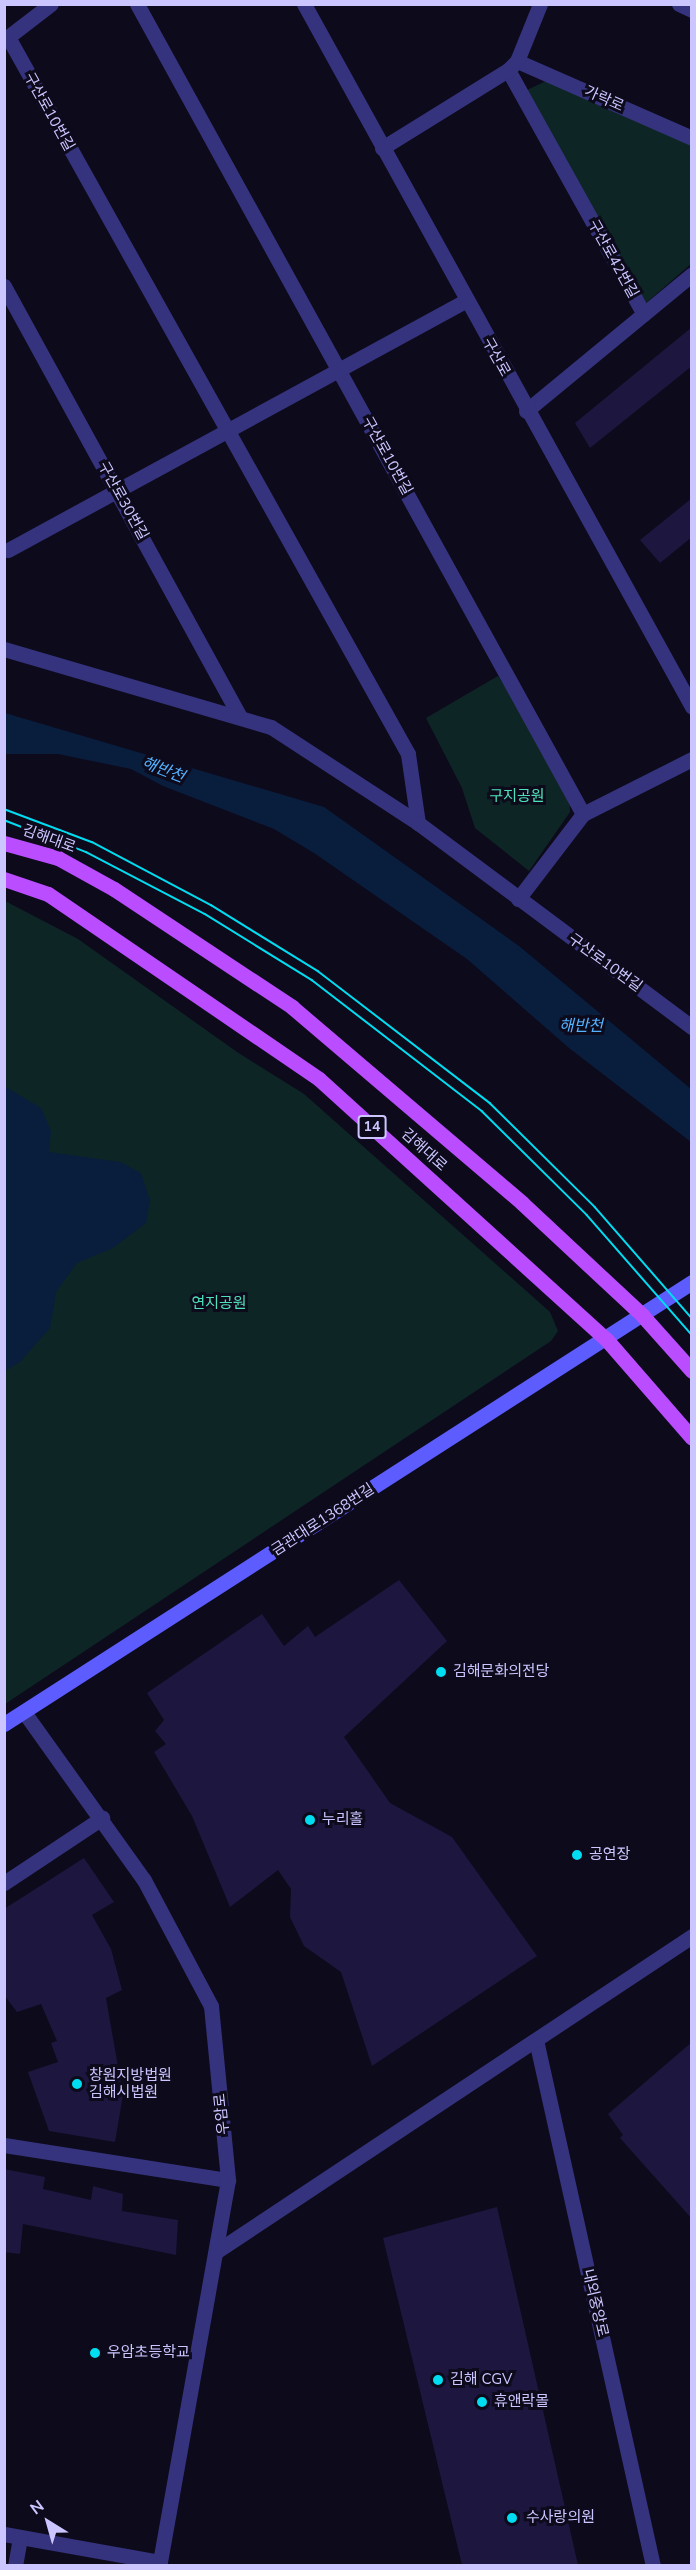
<!DOCTYPE html>
<html>
<head>
<meta charset="utf-8">
<style>
	body { margin:0 }
	#map { position:relative; width:696px; height:2570px; overflow:hidden; background:#0d0a1c; font-family:"Nunito Sans","Noto Sans KR",sans-serif }
	div>[style] { position:absolute }
	.green>* { inset:0; background:#0d2625 }
	.water>* { inset:0; background:#091d3d }
	.building>* { inset:0; background:#1d163e }
	.minor>* { height:15px; margin:-7.5px; padding:0 7.5px; transform-origin:7.5px; border-radius:7.5px; background:#35337d }
	.tertiary>* { height:15px; margin:-7.5px; padding:0 7.5px; transform-origin:7.5px; border-radius:7.5px; background:#35337d }
	.secondary>* { height:15px; margin:-7.5px; padding:0 7.5px; transform-origin:7.5px; border-radius:7.5px; background:#5d5dff }
	.primary>* { height:15px; margin:-7.5px; padding:0 7.5px; transform-origin:7.5px; border-radius:7.5px; background:#b94dff }
	.tram>* { height:1.5px; margin:-0.75px; padding:0 0.75px; transform-origin:0.75px; border-radius:0.75px; background:#00ddf1 }
	.dots>* { width:16px; height:16px; translate:-50% -50%; box-sizing:border-box; border:3px solid #0d0a1c; border-radius:50% }
	span { translate:-50% -50%; white-space:nowrap; text-align:center; line-height:1.15; -webkit-text-stroke:6px #0d0a1c; paint-order:stroke }
	.shield-label span { padding:2px 4px; background:#0d0a1c; border:2px solid; border-radius:4px; -webkit-text-stroke-width:0 }
	.shield-label { font-size:14px; color:#cbc6ff; font-weight:700 }
	.street-label { font-size:15px; color:#cbc6ff }
	.park-label { font-size:15px; color:#4ee2ba }
	.poi-label { font-size:15px; color:#cbc6ff }
	.left { translate:0 -50%; text-align:left }
	.water-label { font-size:16px; color:#54b3ff; font-style:italic }
	.frame { position:absolute; inset:0; border:6px solid #cbc6ff; pointer-events:none }
	.north { position:absolute; left:18px; top:2492px; width:60px; height:60px; -webkit-text-stroke:4px #0d0a1c; paint-order:stroke; rotate:323deg; font-size:16px; font-weight:700; line-height:24px; text-align:center; color:#cbc6ff }
	.north::after { content:''; display:block; margin:auto; width:21px; height:27px; background:#cbc6ff; clip-path:polygon(50% 0,100% 100%,50% 72%,0 100%) }
</style>
</head>
<body>
<div id="map">
	<div class="green">
		<div style="clip-path:polygon(546px 81px,691px 145px,691px 264px,646px 303px,525px 91px)"></div>
		<div style="clip-path:polygon(498px 676px,569px 785px,570px 812px,529px 871px,475px 828px,462px 788px,426px 718px)"></div>
		<div style="clip-path:polygon(5px 901px,78px 939px,237px 1052px,304px 1094px,550px 1312px,558px 1331px,551px 1341px,5px 1704px)"></div>
	</div>
	<div class="water">
		<div style="clip-path:polygon(5px 713px,324px 807px,519px 946px,691px 1089px,691px 1142px,569px 1048px,467px 959px,314px 853px,274px 829px,163px 786px,131px 769px,58px 754px,5px 754px)"></div>
		<div style="clip-path:polygon(4px 1086px,41px 1108px,51px 1131px,49px 1152px,120px 1162px,141px 1173px,150px 1200px,146px 1223px,113px 1248px,77px 1263px,56px 1292px,50px 1328px,20px 1362px,5px 1371px)"></div>
	</div>
	<div class="building">
		<div style="clip-path:polygon(692px 327px,692px 366px,590px 448px,575px 423px)"></div>
		<div style="clip-path:polygon(692px 498px,692px 537px,660px 563px,640px 540px)"></div>
		<div style="clip-path:polygon(399px 1580px,447px 1641px,344px 1737px,390px 1803px,452px 1837px,537px 1956px,372px 2066px,341px 1972px,304px 1946px,290px 1917px,291px 1889px,278px 1870px,230px 1907px,192px 1816px,154px 1752px,166px 1744px,155px 1731px,164px 1720px,147px 1693px,262px 1614px,284px 1646px,308px 1626px,315px 1637px)"></div>
		<div style="clip-path:polygon(84px 1858px,114px 1902px,92px 1915px,111px 1949px,122px 1990px,106px 1998px,123px 2095px,115px 2142px,49px 2131px,28px 2072px,58px 2062px,51px 2043px,57px 2041px,41px 2004px,17px 2012px,4px 1995px,4px 1909px)"></div>
		<div style="clip-path:polygon(692px 2042px,692px 2219px,620px 2138px,623px 2135px,608px 2114px)"></div>
		<div style="clip-path:polygon(4px 2169px,45px 2177px,43px 2189px,91px 2200px,93px 2186px,123px 2194px,122px 2211px,178px 2220px,176px 2255px,23px 2224px,20px 2254px,4px 2252px)"></div>
		<div style="clip-path:polygon(497px 2207px,578px 2565px,462px 2565px,383px 2238px)"></div>
	</div>
	<div class="minor">
		<div style="left:137px;top:4px;width:925px;rotate:61.16deg"></div>
		<div style="left:8px;top:37px;width:821px;rotate:60.84deg"></div>
		<div style="left:408px;top:754px;width:70px;rotate:81.8deg"></div>
		<div style="left:4px;top:40px;width:59px;rotate:-37.5deg"></div>
		<div style="left:517px;top:61px;width:191px;rotate:23.7deg"></div>
		<div style="left:508px;top:70px;width:279px;rotate:60.9deg"></div>
		<div style="left:382px;top:148px;width:148px;rotate:-31.8deg"></div>
		<div style="left:508px;top:70px;width:13px;rotate:-45deg"></div>
		<div style="left:517px;top:61px;width:61px;rotate:-68deg"></div>
		<div style="left:4px;top:286px;width:491px;rotate:61.3deg"></div>
		<div style="left:526px;top:411px;width:215px;rotate:-39.5deg"></div>
		<div style="left:8px;top:550px;width:520px;rotate:-28.58deg"></div>
		<div style="left:4px;top:649px;width:278px;rotate:16.3deg"></div>
		<div style="left:271px;top:727px;width:176px;rotate:33.1deg"></div>
		<div style="left:418px;top:823px;width:342px;rotate:36.7deg"></div>
		<div style="left:518px;top:899px;width:107px;rotate:-52.6deg"></div>
		<div style="left:583px;top:814px;width:122px;rotate:-26.8deg"></div>
		<div style="left:4px;top:1883px;width:118px;rotate:-33.6deg"></div>
		<div style="left:4px;top:2145px;width:227px;rotate:8.9deg"></div>
		<div style="left:4px;top:2534px;width:158px;rotate:10.2deg"></div>
		<div style="left:15px;top:2566px;width:29px;rotate:-80deg"></div>
	</div>
	<div class="tertiary">
		<div style="left:304px;top:4px;width:803px;rotate:61.1deg"></div>
		<div style="left:679px;top:4px;width:14px;rotate:25deg"></div>
		<div style="left:24px;top:1712px;width:206px;rotate:54.5deg"></div>
		<div style="left:144px;top:1880px;width:143px;rotate:62deg"></div>
		<div style="left:211px;top:2006px;width:175px;rotate:84.4deg"></div>
		<div style="left:228px;top:2180px;width:392px;rotate:100.1deg"></div>
		<div style="left:536px;top:2040px;width:539px;rotate:77.46deg"></div>
		<div style="left:217px;top:2251px;width:570px;rotate:-33.55deg"></div>
	</div>
	<div class="secondary">
		<div style="left:4px;top:1724px;width:818px;rotate:-32.72deg"></div>
	</div>
	<div class="primary">
		<div style="left:4px;top:843px;width:56px;rotate:15.5deg"></div>
		<div style="left:58px;top:858px;width:64px;rotate:29deg"></div>
		<div style="left:114px;top:889px;width:214px;rotate:33.5deg"></div>
		<div style="left:292px;top:1007px;width:302px;rotate:40.4deg"></div>
		<div style="left:522px;top:1203px;width:164px;rotate:43deg"></div>
		<div style="left:642px;top:1315px;width:75px;rotate:48.2deg"></div>
		<div style="left:4px;top:879px;width:46px;rotate:18.8deg"></div>
		<div style="left:48px;top:894px;width:328px;rotate:34.3deg"></div>
		<div style="left:319px;top:1079px;width:387px;rotate:42.2deg"></div>
		<div style="left:606px;top:1339px;width:131px;rotate:49deg"></div>
	</div>
	<div class="tram">
		<div style="left:4px;top:809px;width:94px;rotate:20.6deg"></div>
		<div style="left:92px;top:842px;width:135px;rotate:27.9deg"></div>
		<div style="left:211px;top:905px;width:126px;rotate:31.7deg"></div>
		<div style="left:318px;top:971px;width:217px;rotate:37.5deg"></div>
		<div style="left:490px;top:1103px;width:148px;rotate:44.7deg"></div>
		<div style="left:595px;top:1207px;width:147px;rotate:48.9deg"></div>
		<div style="left:4px;top:820px;width:88px;rotate:21.3deg"></div>
		<div style="left:86px;top:852px;width:134px;rotate:27.5deg"></div>
		<div style="left:205px;top:914px;width:126px;rotate:31.7deg"></div>
		<div style="left:312px;top:980px;width:215px;rotate:37.6deg"></div>
		<div style="left:482px;top:1111px;width:148px;rotate:44.7deg"></div>
		<div style="left:587px;top:1215px;width:159px;rotate:48.8deg"></div>
	</div>
	<div class="dots">
		<div style="left:441px;top:1672px;background:#00ddf1"></div>
		<div style="left:310px;top:1820px;background:#00ddf1"></div>
		<div style="left:577px;top:1855px;background:#00ddf1"></div>
		<div style="left:77px;top:2084px;background:#00ddf1"></div>
		<div style="left:95px;top:2353px;background:#00ddf1"></div>
		<div style="left:438px;top:2380px;background:#00ddf1"></div>
		<div style="left:482px;top:2402px;background:#00ddf1"></div>
		<div style="left:512px;top:2518px;background:#00ddf1"></div>
	</div>
	<div class="shield-label">
		<span style="left:372px;top:1127px">14</span>
	</div>
	<div class="street-label">
		<span style="left:604px;top:99px;rotate:24deg">가락로</span>
		<span style="left:49px;top:112px;rotate:61deg">구산로10번길</span>
		<span style="left:613px;top:259px;rotate:61deg">구산로42번길</span>
		<span style="left:496px;top:357px;rotate:61deg">구산로</span>
		<span style="left:387px;top:456px;rotate:61deg">구산로10번길</span>
		<span style="left:123px;top:501px;rotate:61deg">구산로30번길</span>
		<span style="left:49px;top:839px;rotate:20deg">김해대로</span>
		<span style="left:605px;top:963px;rotate:36deg">구산로10번길</span>
		<span style="left:424px;top:1150px;rotate:42deg">김해대로</span>
		<span style="left:323px;top:1520px;rotate:-33deg">금관대로1368번길</span>
		<span style="left:222px;top:2114px;rotate:-96deg">우암로</span>
		<span style="left:595px;top:2303px;rotate:77deg">내외중앙로</span>
	</div>
	<div class="park-label">
		<span style="left:517px;top:797px">구지공원</span>
		<span style="left:219px;top:1304px">연지공원</span>
	</div>
	<div class="poi-label">
		<span class="left" style="left:453px;top:1672px">김해문화의전당</span>
		<span class="left" style="left:322px;top:1820px">누리홀</span>
		<span class="left" style="left:589px;top:1855px">공연장</span>
		<span class="left" style="left:89px;top:2084px">창원지방법원<br>김해시법원</span>
		<span class="left" style="left:107px;top:2353px">우암초등학교</span>
		<span class="left" style="left:450px;top:2380px">김해 CGV</span>
		<span class="left" style="left:494px;top:2402px">휴앤락몰</span>
		<span class="left" style="left:526px;top:2518px">수사랑의원</span>
	</div>
	<div class="water-label">
		<span style="left:163px;top:770px;rotate:21deg">해반천</span>
		<span style="left:581px;top:1026px">해반천</span>
	</div>
	<div class="frame"></div>
	<div class="north">N</div>
</div>
</body>
</html>
